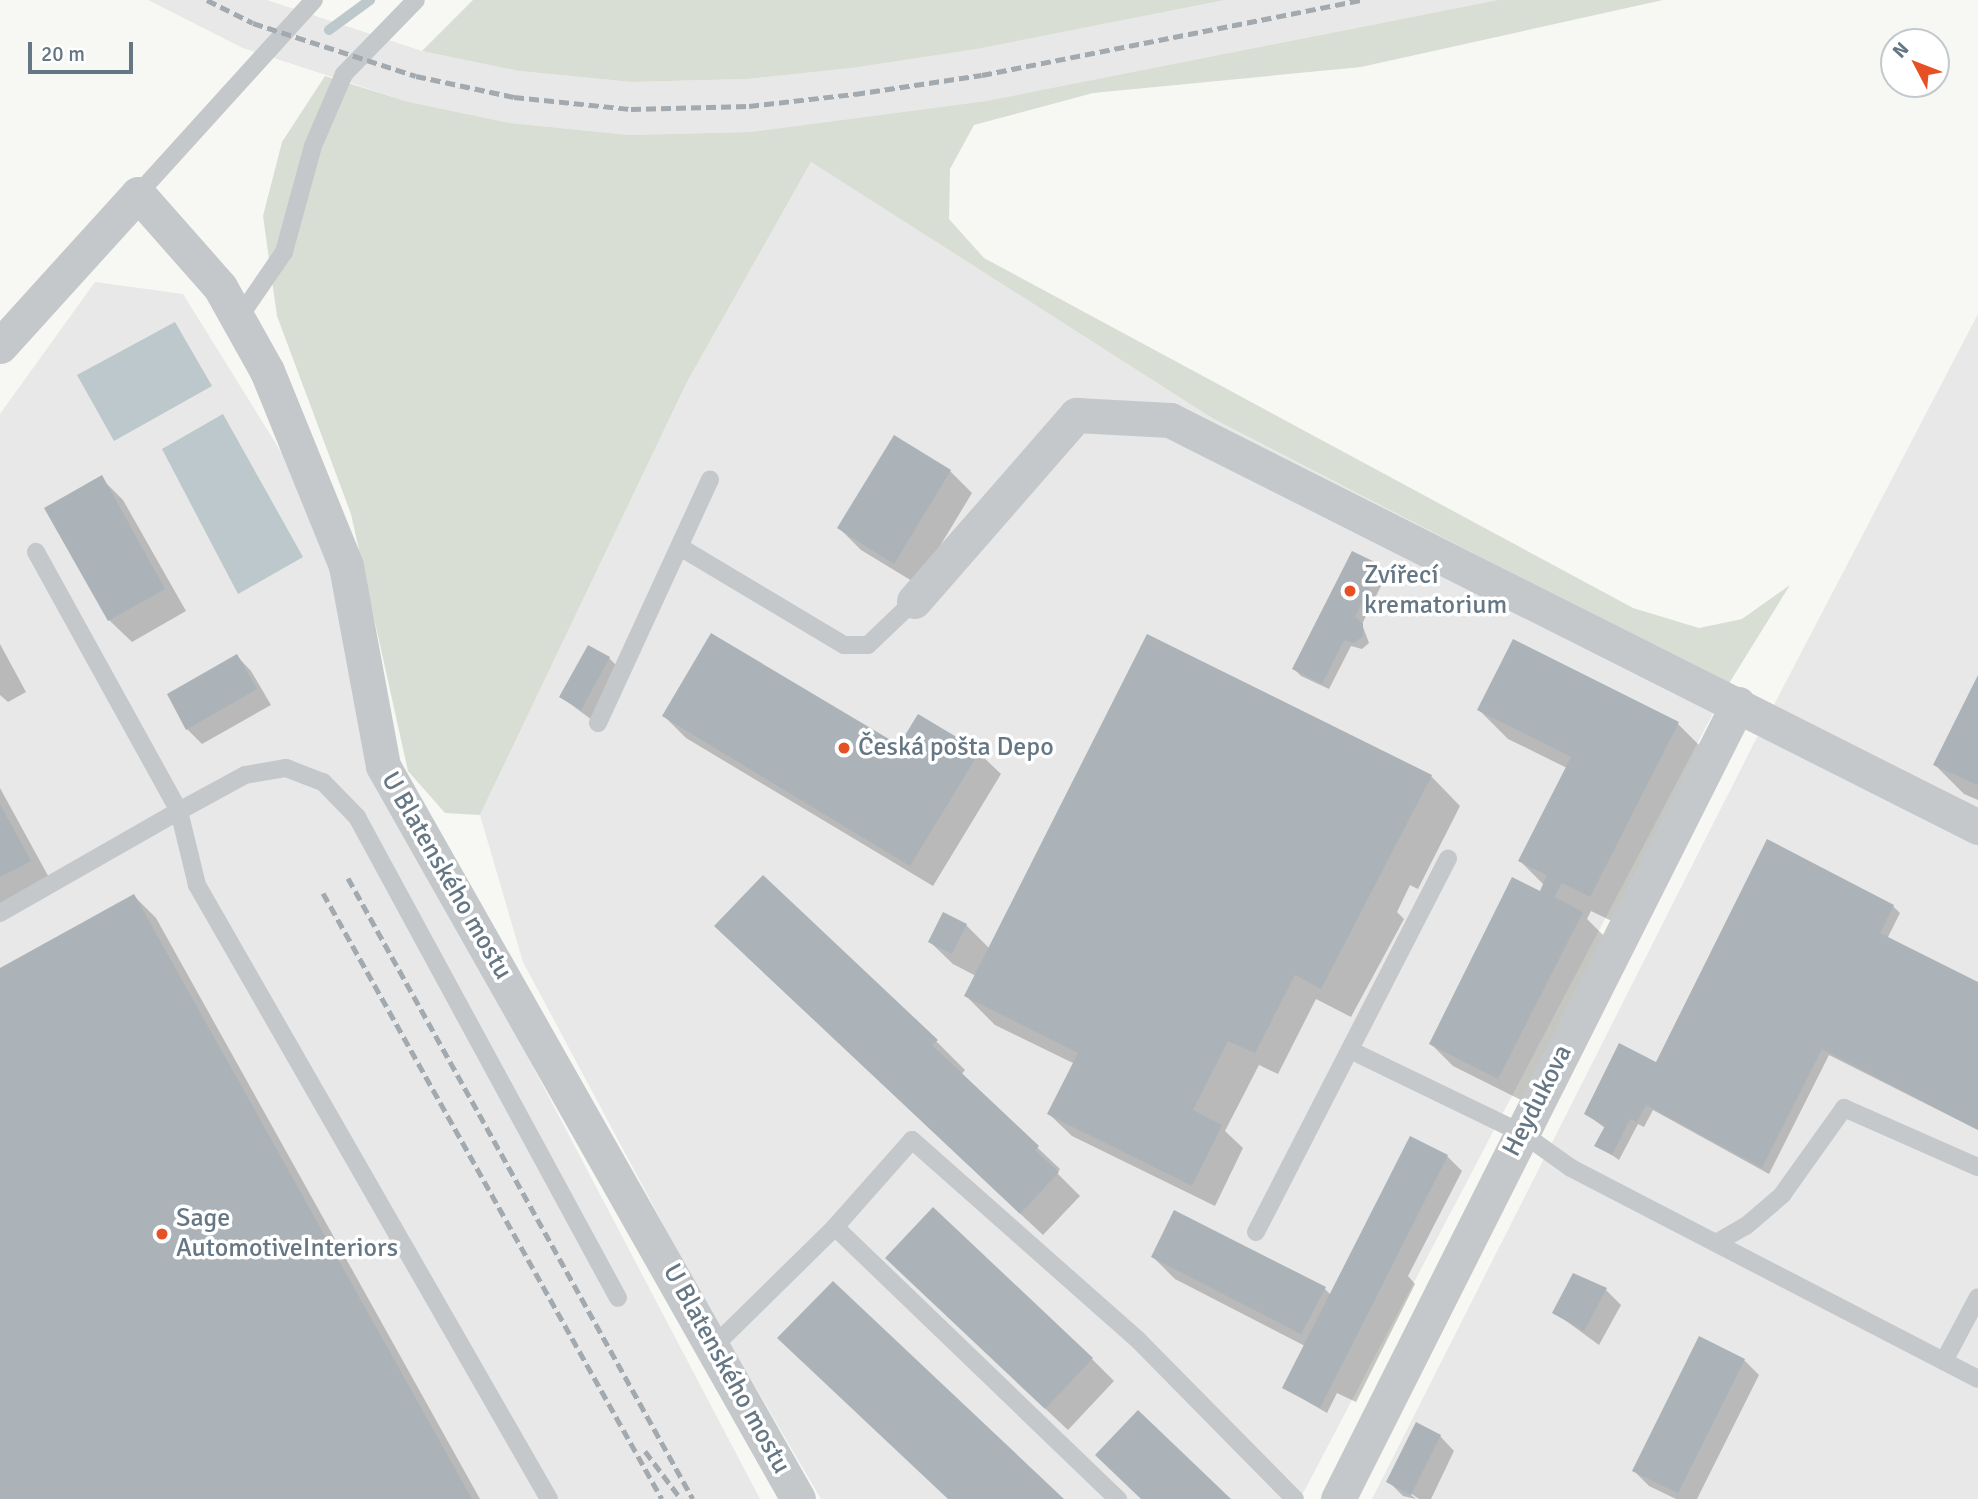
<!DOCTYPE html>
<html>
<head>
<meta charset="utf-8">
<style>
	body { margin:0 }
	#map { position:relative; width:1978px; height:1499px; overflow:hidden; background:#f7f7f3; font-family:Signika,sans-serif }
	div>[style] { position:absolute }
	.built>* { inset:0; background:#e7e8e7 }
	.green>* { inset:0; background:#d8ded4 }
	.water>* { inset:0; background:#bcc8cc }
	.shadow>* { inset:0; background:#0003 }
	.stream>* { height:10px; margin:-5px; padding:0 5px; transform-origin:5px; border-radius:5px; background:#bcc8cc }
	.building>* { inset:0; background:#abb3b9 }
	.lane>* { height:18px; margin:-9px; padding:0 9px; transform-origin:9px; border-radius:9px; background:#c4c8cb }
	.street>* { height:35px; margin:-17.5px; padding:0 17.5px; transform-origin:17.5px; border-radius:17.5px; background:#c4c8cb }
	.rail>* { height:5px; margin-top:-2.5px; transform-origin:0; background:repeating-linear-gradient(90deg,#a2a9af 0 10px,transparent 0 15px) }
	.dots>* { width:19px; height:19px; translate:-50% -50%; box-sizing:border-box; border:4px solid #fff; border-radius:50% }
	span { translate:-50% -50%; white-space:nowrap; text-align:center; line-height:1.15; -webkit-text-stroke:7px #fff; paint-order:stroke }
	.poi-label { font-size:26px; color:#657785 }
	.left { translate:0 -50%; text-align:left }
	.street-label { font-size:26px; color:#657785 }
	.north { position:absolute; left:1880px; top:28px; width:70px; height:70px; box-sizing:border-box; background:#fff; border:2px solid #c1c9ce; border-radius:50%; rotate:312deg; font-size:19px; font-weight:700; line-height:28px; text-align:center; color:#657785 }
	.north::after { content:''; display:block; margin:auto; width:24px; height:32px; background:#e65024; clip-path:polygon(50% 0,100% 100%,50% 72%,0 100%) }
	.scale { position:absolute; left:28px; top:42px; width:105px; height:32px; box-sizing:border-box; border:4px solid #657785; border-top:0; padding-left:9px; font-size:21px; line-height:24px; white-space:nowrap; color:#657785; -webkit-text-stroke:5px #fff; paint-order:stroke }
</style>
</head>
<body>
<div id="map">
	<div class="built">
		<div style="clip-path:polygon(148px 0,267px 0,422px 51px,519px 71px,632px 82px,747px 79px,852px 68px,977px 49px,1225px 0,1498px 0,986px 101px,750px 132px,630px 135px,510px 123px,409px 102px,243px 48px)"></div>
		<div style="clip-path:polygon(811px 162px,1212px 418px,1728px 685px,1300px 1499px,821px 1499px,694px 1282px,523px 962px,480px 815px,687px 382px)"></div>
		<div style="clip-path:polygon(95px 282px,183px 294px,327px 526px,376px 768px,760px 1499px,0 1499px,0 414px)"></div>
		<div style="clip-path:polygon(1978px 314px,1978px 1499px,1372px 1499px,1754px 743px)"></div>
	</div>
	<div class="green">
		<div style="clip-path:polygon(473px 0,1225px 0,977px 49px,852px 68px,747px 79px,632px 82px,519px 71px,422px 51px)"></div>
		<div style="clip-path:polygon(1498px 0,1663px 0,1361px 67px,1093px 93px,974px 125px,950px 169px,949px 219px,984px 258px,1633px 608px,1699px 628px,1742px 619px,1790px 585px,1728px 685px,1212px 418px,811px 162px,687px 382px,480px 815px,445px 813px,408px 771px,351px 514px,277px 316px,263px 216px,282px 142px,325px 76px,409px 102px,510px 123px,630px 135px,750px 132px,986px 101px)"></div>
	</div>
	<div class="water">
		<div style="clip-path:polygon(175px 322px,212px 386px,114px 441px,77px 375px)"></div>
		<div style="clip-path:polygon(223px 414px,303px 557px,238px 594px,162px 449px)"></div>
	</div>
	<div class="shadow">
		<div style="clip-path:polygon(950px 471px,972px 493px,917px 584px,861px 550px,839px 528px)"></div>
		<div style="clip-path:polygon(101px 478px,123px 500px,186px 611px,132px 642px,109px 620px)"></div>
		<div style="clip-path:polygon(1380px 567px,1387px 574px,1362px 624px,1369px 643px,1362px 649px,1351px 646px,1329px 689px,1301px 676px,1294px 669px)"></div>
		<div style="clip-path:polygon(1148px 637px,1431px 776px,1460px 806px,1418px 889px,1410px 885px,1397px 912px,1404px 919px,1351px 1017px,1316px 999px,1278px 1074px,1259px 1065px,1225px 1131px,1243px 1148px,1215px 1206px,1072px 1136px,1049px 1114px,1075px 1064px,995px 1025px,966px 996px,976px 976px,953px 964px,930px 942px,966px 925px,990px 949px)"></div>
		<div style="clip-path:polygon(0 644px,26px 692px,8px 702px,0 695px)"></div>
		<div style="clip-path:polygon(237px 656px,251px 671px,271px 705px,202px 744px,187px 729px)"></div>
		<div style="clip-path:polygon(609px 658px,624px 673px,596px 723px,561px 697px)"></div>
		<div style="clip-path:polygon(1978px 679px,1978px 800px,1964px 794px,1935px 765px)"></div>
		<div style="clip-path:polygon(1479px 710px,1678px 724px,1707px 753px,1620px 925px,1591px 911px,1587px 919px,1604px 936px,1521px 1100px,1453px 1066px,1431px 1044px,1541px 893px,1544px 885px,1520px 861px,1567px 768px,1508px 739px)"></div>
		<div style="clip-path:polygon(664px 716px,900px 747px,978px 752px,1001px 774px,933px 886px,686px 738px)"></div>
		<div style="clip-path:polygon(0 788px,52px 883px,0 911px)"></div>
		<div style="clip-path:polygon(134px 896px,156px 918px,480px 1499px,0 1499px,0 970px)"></div>
		<div style="clip-path:polygon(1893px 906px,1900px 913px,1887px 939px,1978px 984px,1978px 1130px,1829px 1055px,1769px 1174px,1653px 1110px,1644px 1127px,1638px 1124px,1619px 1160px,1597px 1145px,1605px 1128px,1586px 1114px)"></div>
		<div style="clip-path:polygon(745px 955px,936px 1041px,965px 1070px,961px 1075px,1060px 1169px,1057px 1173px,1080px 1196px,1043px 1235px)"></div>
		<div style="clip-path:polygon(1447px 1156px,1462px 1171px,1408px 1276px,1415px 1284px,1356px 1402px,1337px 1393px,1327px 1413px,1284px 1388px,1305px 1346px,1175px 1279px,1153px 1257px,1325px 1289px,1331px 1295px)"></div>
		<div style="clip-path:polygon(1574px 1276px,1606px 1290px,1621px 1305px,1599px 1345px,1554px 1312px)"></div>
		<div style="clip-path:polygon(909px 1280px,1092px 1359px,1114px 1381px,1068px 1430px)"></div>
		<div style="clip-path:polygon(1744px 1360px,1759px 1375px,1697px 1499px,1676px 1499px,1649px 1486px,1634px 1471px)"></div>
		<div style="clip-path:polygon(1440px 1436px,1454px 1451px,1431px 1499px,1419px 1499px,1403px 1488px,1416px 1499px,1403px 1496px,1388px 1481px)"></div>
	</div>
	<div class="stream">
		<div style="left:329px;top:30px;width:51px;rotate:-36.2deg"></div>
	</div>
	<div class="building">
		<div style="clip-path:polygon(894px 435px,951px 470px,894px 564px,837px 528px)"></div>
		<div style="clip-path:polygon(102px 475px,165px 589px,108px 621px,44px 508px)"></div>
		<div style="clip-path:polygon(1352px 551px,1381px 565px,1355px 617px,1363px 623px,1363px 636px,1354px 643px,1344px 640px,1322px 684px,1292px 669px)"></div>
		<div style="clip-path:polygon(711px 633px,899px 745px,918px 714px,980px 751px,910px 866px,662px 716px)"></div>
		<div style="clip-path:polygon(1147px 634px,1432px 775px,1321px 989px,1295px 975px,1255px 1053px,1228px 1041px,1193px 1110px,1222px 1125px,1192px 1186px,1047px 1114px,1078px 1053px,964px 996px)"></div>
		<div style="clip-path:polygon(1513px 639px,1679px 722px,1590px 897px,1562px 883px,1554px 897px,1583px 912px,1498px 1079px,1429px 1044px,1512px 877px,1540px 891px,1547px 875px,1518px 861px,1571px 757px,1477px 710px)"></div>
		<div style="clip-path:polygon(588px 645px,610px 657px,581px 710px,559px 697px)"></div>
		<div style="clip-path:polygon(237px 654px,257px 689px,186px 730px,167px 694px)"></div>
		<div style="clip-path:polygon(1978px 675px,1978px 785px,1933px 765px)"></div>
		<div style="clip-path:polygon(0 804px,31px 861px,0 877px)"></div>
		<div style="clip-path:polygon(1767px 839px,1894px 905px,1880px 933px,1978px 982px,1978px 1130px,1822px 1049px,1762px 1168px,1646px 1105px,1637px 1122px,1630px 1119px,1612px 1155px,1594px 1146px,1605px 1126px,1584px 1114px,1619px 1043px,1656px 1062px)"></div>
		<div style="clip-path:polygon(763px 875px,938px 1040px,932px 1045px,1039px 1146px,1035px 1150px,1059px 1172px,1020px 1214px,714px 926px)"></div>
		<div style="clip-path:polygon(134px 894px,472px 1499px,0 1499px,0 968px)"></div>
		<div style="clip-path:polygon(943px 912px,967px 924px,952px 954px,928px 942px)"></div>
		<div style="clip-path:polygon(1410px 1136px,1448px 1155px,1320px 1408px,1282px 1388px)"></div>
		<div style="clip-path:polygon(933px 1207px,1093px 1358px,1045px 1409px,885px 1258px)"></div>
		<div style="clip-path:polygon(1174px 1210px,1326px 1287px,1301px 1334px,1151px 1257px)"></div>
		<div style="clip-path:polygon(1573px 1273px,1607px 1288px,1584px 1331px,1552px 1313px)"></div>
		<div style="clip-path:polygon(833px 1281px,1064px 1499px,948px 1499px,777px 1338px)"></div>
		<div style="clip-path:polygon(1699px 1336px,1745px 1359px,1678px 1493px,1632px 1471px)"></div>
		<div style="clip-path:polygon(1138px 1410px,1231px 1499px,1141px 1499px,1095px 1455px)"></div>
		<div style="clip-path:polygon(1416px 1422px,1441px 1435px,1411px 1495px,1386px 1482px)"></div>
	</div>
	<div class="lane">
		<div style="left:138px;top:194px;width:262px;rotate:-47.8deg"></div>
		<div style="left:238px;top:319px;width:81px;rotate:-55.5deg"></div>
		<div style="left:284px;top:252px;width:110px;rotate:-74.7deg"></div>
		<div style="left:313px;top:146px;width:78px;rotate:-66.7deg"></div>
		<div style="left:344px;top:74px;width:103px;rotate:-45.8deg"></div>
		<div style="left:680px;top:547px;width:191px;rotate:30.9deg"></div>
		<div style="left:844px;top:645px;width:24px"></div>
		<div style="left:868px;top:645px;width:64px;rotate:-43.7deg"></div>
		<div style="left:598px;top:723px;width:268px;rotate:-65.3deg"></div>
		<div style="left:0;top:913px;width:206px;rotate:-29.7deg"></div>
		<div style="left:179px;top:811px;width:296px;rotate:-118.9deg"></div>
		<div style="left:1350px;top:1050px;width:191px;rotate:25.8deg"></div>
		<div style="left:1522px;top:1133px;width:60px;rotate:35.5deg"></div>
		<div style="left:1571px;top:1168px;width:458px;rotate:27.4deg"></div>
		<div style="left:835px;top:1227px;width:393px;rotate:43.9deg"></div>
		<div style="left:1256px;top:1232px;width:420px;rotate:-62.8deg"></div>
		<div style="left:1716px;top:1243px;width:34px;rotate:-30deg"></div>
		<div style="left:1746px;top:1226px;width:48px;rotate:-40.7deg"></div>
		<div style="left:1782px;top:1195px;width:107px;rotate:-54.5deg"></div>
		<div style="left:1844px;top:1108px;width:146px;rotate:23.8deg"></div>
		<div style="left:714px;top:1346px;width:170px;rotate:-44.5deg"></div>
		<div style="left:835px;top:1227px;width:116px;rotate:-48.5deg"></div>
		<div style="left:912px;top:1140px;width:303px;rotate:41.5deg"></div>
		<div style="left:1139px;top:1341px;width:222px;rotate:45.4deg"></div>
		<div style="left:1944px;top:1361px;width:72px;rotate:-62deg"></div>
		<div style="left:549px;top:1499px;width:708px;rotate:-119.83deg"></div>
		<div style="left:197px;top:885px;width:76px;rotate:-103.7deg"></div>
		<div style="left:179px;top:811px;width:75px;rotate:-28.6deg"></div>
		<div style="left:245px;top:775px;width:42px;rotate:-9.7deg"></div>
		<div style="left:286px;top:768px;width:40px;rotate:21deg"></div>
		<div style="left:323px;top:782px;width:49px;rotate:45.8deg"></div>
		<div style="left:357px;top:817px;width:547px;rotate:61.51deg"></div>
	</div>
	<div class="street">
		<div style="left:0;top:346px;width:205px;rotate:-47.8deg"></div>
		<div style="left:138px;top:194px;width:124px;rotate:48.6deg"></div>
		<div style="left:220px;top:287px;width:96px;rotate:60.8deg"></div>
		<div style="left:267px;top:371px;width:210px;rotate:67.9deg"></div>
		<div style="left:346px;top:566px;width:203px;rotate:79.5deg"></div>
		<div style="left:383px;top:766px;width:842px;rotate:60.48deg"></div>
		<div style="left:914px;top:601px;width:247px;rotate:-48.9deg"></div>
		<div style="left:1076px;top:415px;width:94px;rotate:3deg"></div>
		<div style="left:1170px;top:420px;width:905px;rotate:26.73deg"></div>
		<div style="left:1338px;top:1499px;width:890px;rotate:-63.29deg"></div>
	</div>
	<div class="rail">
		<div style="left:207px;top:0;width:51px;rotate:26.6deg"></div>
		<div style="left:253px;top:23px;width:171px;rotate:18deg"></div>
		<div style="left:416px;top:76px;width:100px;rotate:12.1deg"></div>
		<div style="left:514px;top:97px;width:118px;rotate:5.9deg"></div>
		<div style="left:631px;top:109px;width:118px;rotate:-1.5deg"></div>
		<div style="left:749px;top:106px;width:107px;rotate:-6.5deg"></div>
		<div style="left:855px;top:94px;width:128px;rotate:-8.5deg"></div>
		<div style="left:982px;top:75px;width:387px;rotate:-11.2deg"></div>
		<div style="left:348px;top:878px;width:710px;rotate:60.95deg"></div>
		<div style="left:323px;top:893px;width:694px;rotate:60.78deg"></div>
		<div style="left:645px;top:1451px;width:60px;rotate:53.1deg"></div>
	</div>
	<div class="dots">
		<div style="left:1350px;top:591px;background:#e65024"></div>
		<div style="left:844px;top:748px;background:#e65024"></div>
		<div style="left:162px;top:1234px;background:#e65024"></div>
	</div>
	<div class="poi-label">
		<span class="left" style="left:1364px;top:591px">Zvířecí<br>krematorium</span>
		<span class="left" style="left:858px;top:748px">Česká pošta Depo</span>
		<span class="left" style="left:176px;top:1234px">Sage<br>AutomotiveInteriors</span>
	</div>
	<div class="street-label">
		<span style="left:446px;top:876px;rotate:60deg">U Blatenského mostu</span>
		<span style="left:1538px;top:1101px;rotate:-63deg">Heydukova</span>
		<span style="left:726px;top:1369px;rotate:61deg">U Blatenského mostu</span>
	</div>
	<div class="north">N</div>
	<div class="scale">20 m</div>
</div>
</body>
</html>
